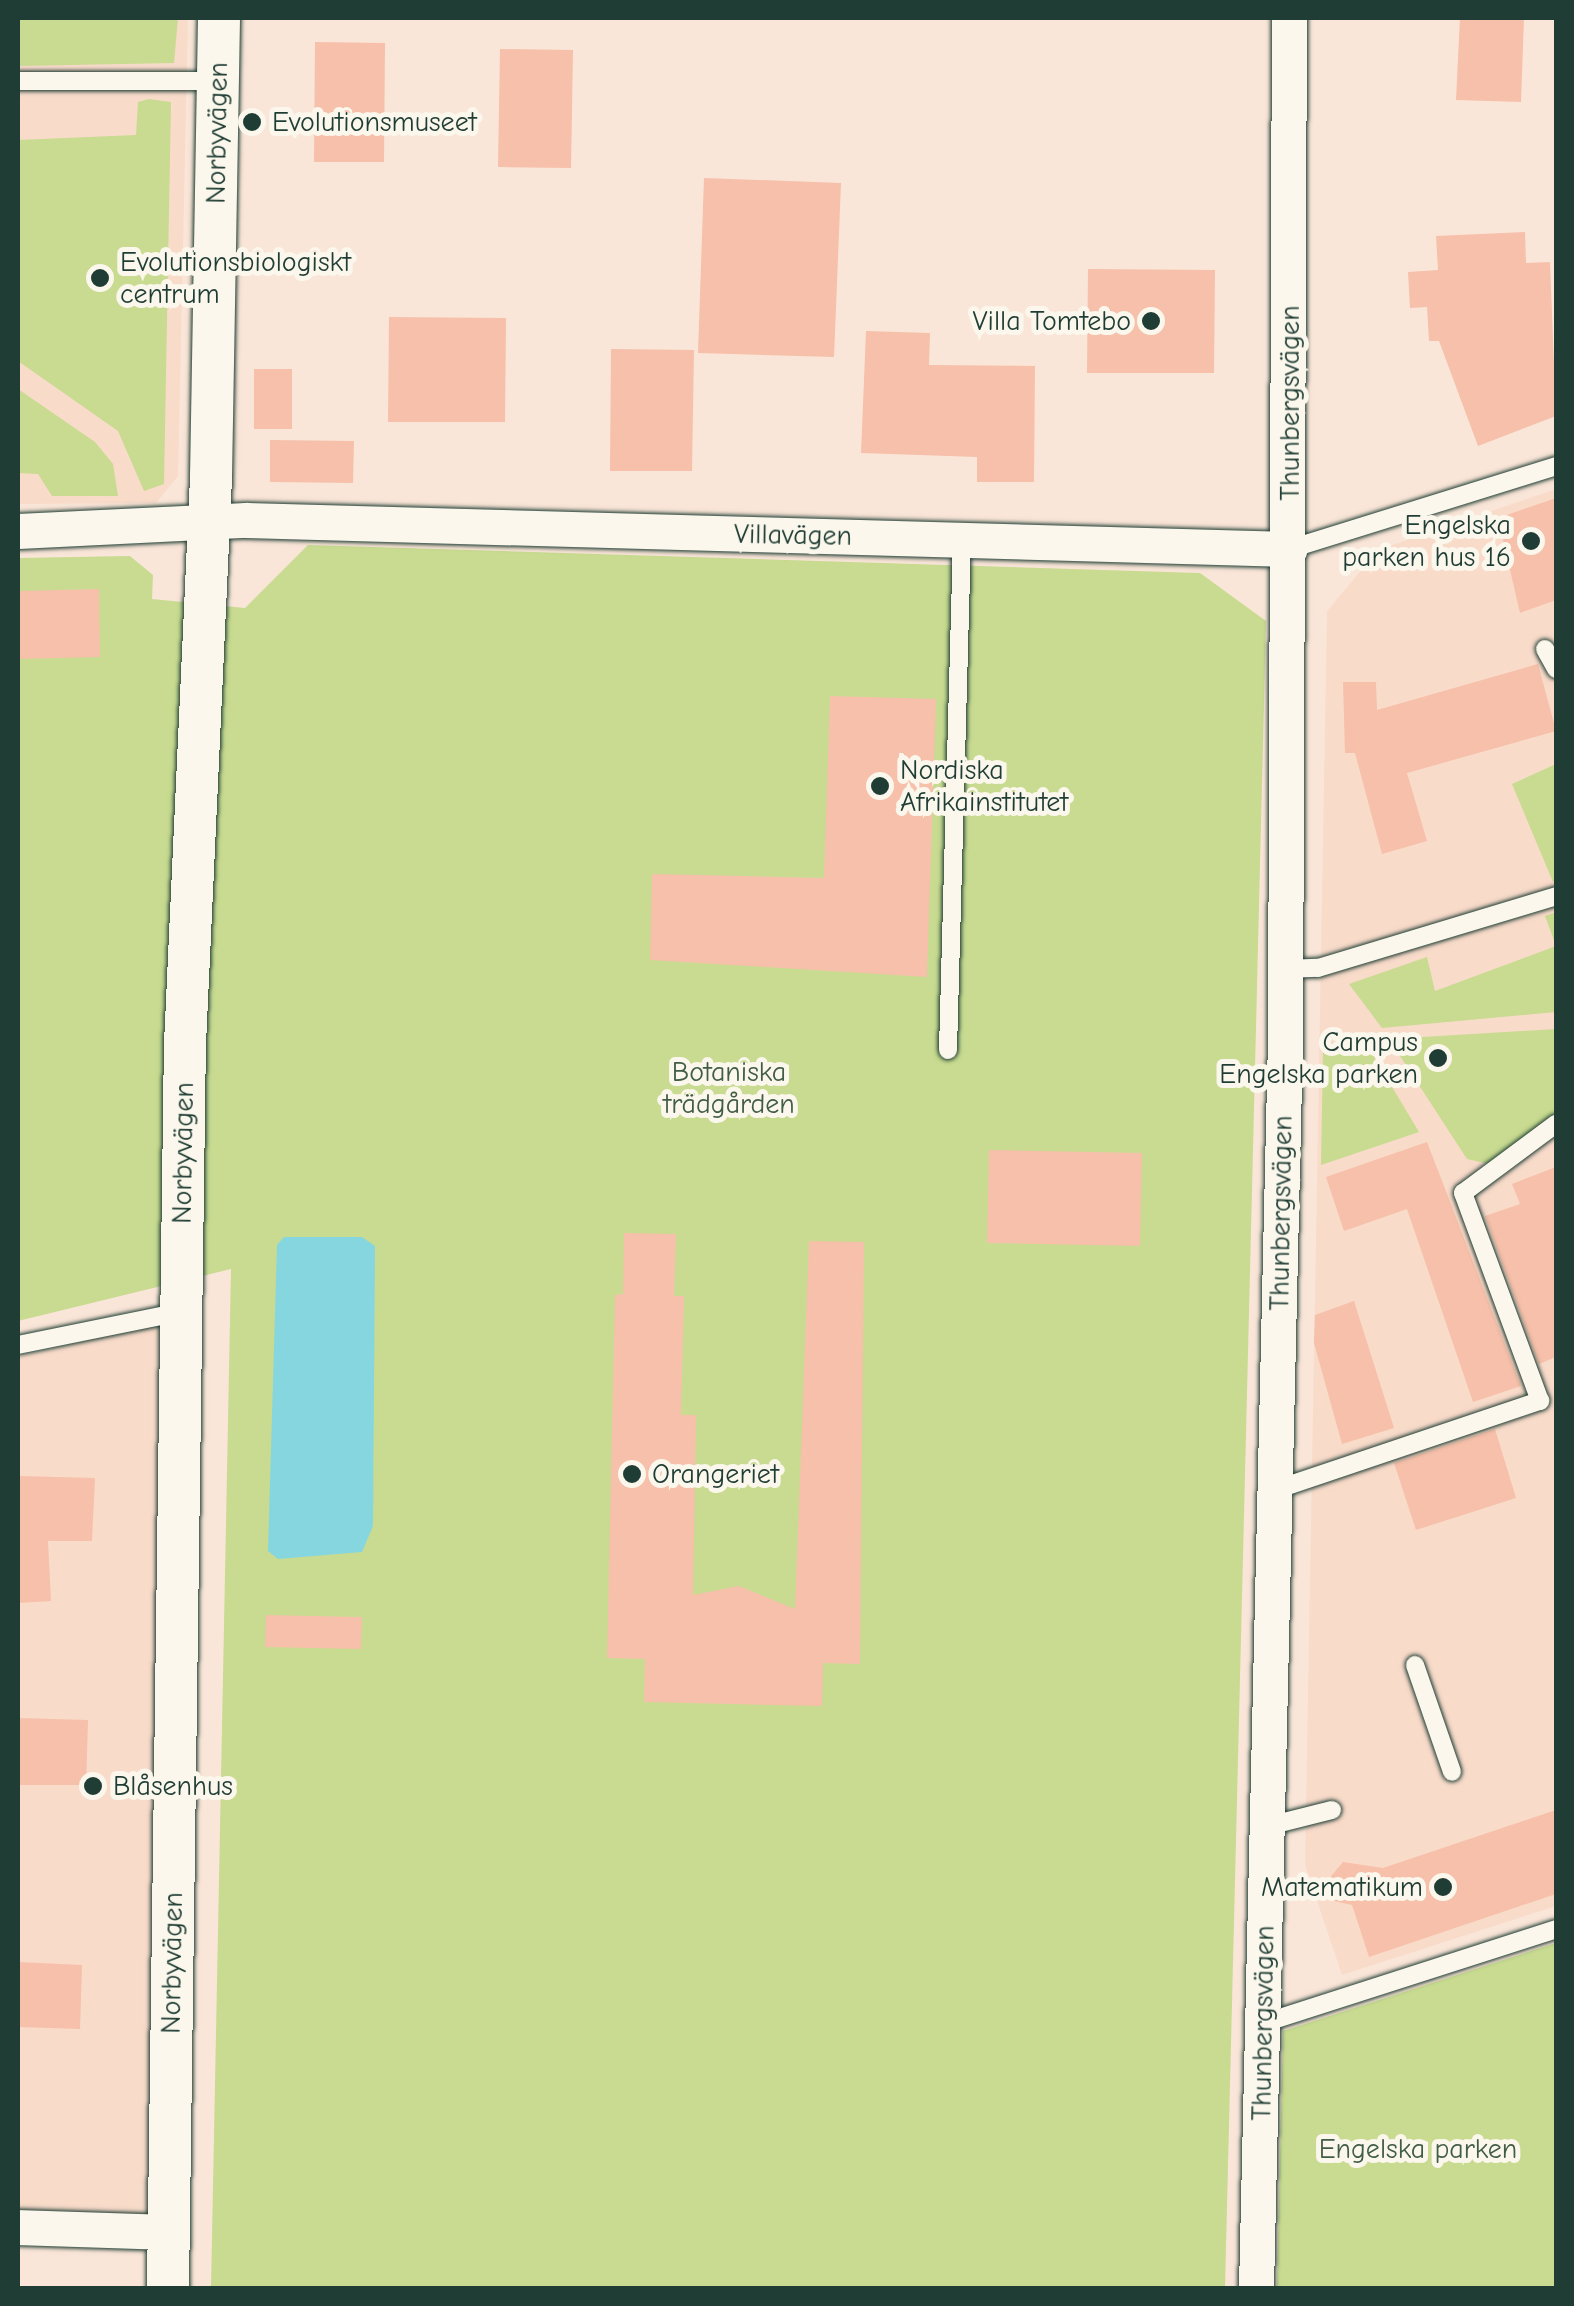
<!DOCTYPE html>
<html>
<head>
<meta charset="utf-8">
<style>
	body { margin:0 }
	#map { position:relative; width:1574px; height:2306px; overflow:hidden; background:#fae6d8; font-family:"Comic Neue",sans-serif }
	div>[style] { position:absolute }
	.built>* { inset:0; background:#f9dbca }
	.green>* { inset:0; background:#c8db90 }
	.water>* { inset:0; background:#85d6df }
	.building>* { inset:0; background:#f6c0aa }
	.roads { filter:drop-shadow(0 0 2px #1f3d34) drop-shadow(0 0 2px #1f3d34) }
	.service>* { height:18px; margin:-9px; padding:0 9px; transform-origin:9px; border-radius:9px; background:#fbf7ec }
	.minor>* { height:35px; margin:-17.5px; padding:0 17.5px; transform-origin:17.5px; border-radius:17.5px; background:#fbf7ec }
	.tertiary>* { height:42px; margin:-21px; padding:0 21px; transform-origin:21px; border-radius:21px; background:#fbf7ec }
	.dots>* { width:28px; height:28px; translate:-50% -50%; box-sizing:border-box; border:5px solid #fbf7ec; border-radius:50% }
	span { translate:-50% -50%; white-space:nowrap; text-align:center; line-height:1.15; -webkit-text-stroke:10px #fbf7ec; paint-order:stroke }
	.poi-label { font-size:28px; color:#1f3d34 }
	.left { translate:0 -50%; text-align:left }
	.right { translate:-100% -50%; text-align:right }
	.street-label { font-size:28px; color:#1f3d34 }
	.park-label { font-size:28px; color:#415d46 }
	.frame { position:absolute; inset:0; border:20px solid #1f3d34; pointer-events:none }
</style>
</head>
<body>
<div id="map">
	<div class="built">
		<div style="clip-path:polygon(18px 18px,188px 18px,178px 476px,156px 503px,18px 504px)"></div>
		<div style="clip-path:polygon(1556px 489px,1556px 1906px,1342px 1975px,1305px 1865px,1327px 611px,1378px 550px)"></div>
		<div style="clip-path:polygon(175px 1319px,163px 2219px,18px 2215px,18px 1357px)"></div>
	</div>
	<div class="green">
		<div style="clip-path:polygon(18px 18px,178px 18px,174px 63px,18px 66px)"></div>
		<div style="clip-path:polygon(149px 99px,171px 102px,164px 484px,144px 491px,118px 431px,18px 361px,18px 140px,136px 135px,138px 102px)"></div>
		<div style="clip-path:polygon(18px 389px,95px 442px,113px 464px,118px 496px,52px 496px,38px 474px,18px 473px)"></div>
		<div style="clip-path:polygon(308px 545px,1200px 573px,1266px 621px,1225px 2288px,211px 2288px,231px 1269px,18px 1321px,18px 558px,130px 556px,153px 575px,152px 599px,245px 608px)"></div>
		<div style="clip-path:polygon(1556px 764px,1556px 881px,1553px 882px,1512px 784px)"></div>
		<div style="clip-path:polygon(1554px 913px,1556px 920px,1556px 1012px,1382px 1028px,1349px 984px,1427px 957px,1435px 991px,1556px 946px,1545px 916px)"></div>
		<div style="clip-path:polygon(1556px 1029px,1556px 1113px,1489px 1164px,1467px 1159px,1389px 1039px)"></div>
		<div style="clip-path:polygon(1367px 1045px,1419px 1132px,1321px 1165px,1323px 1047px)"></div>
		<div style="clip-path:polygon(1556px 1943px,1556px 2288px,1277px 2288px,1283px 2031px)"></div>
	</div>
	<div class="water">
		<div style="clip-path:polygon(284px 1237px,362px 1237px,375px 1246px,373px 1526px,362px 1552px,278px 1559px,268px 1551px,277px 1245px)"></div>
	</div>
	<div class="building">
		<div style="clip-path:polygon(1460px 18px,1524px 18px,1521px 102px,1456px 100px)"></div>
		<div style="clip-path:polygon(315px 42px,385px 43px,384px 162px,314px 162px)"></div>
		<div style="clip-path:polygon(500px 49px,573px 50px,571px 168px,498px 167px)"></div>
		<div style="clip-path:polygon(704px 178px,841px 183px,834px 357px,698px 353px)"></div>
		<div style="clip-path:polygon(1525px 232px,1526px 263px,1550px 262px,1556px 416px,1478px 446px,1439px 341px,1429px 341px,1427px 307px,1410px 308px,1408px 272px,1438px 270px,1436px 236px)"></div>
		<div style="clip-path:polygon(1088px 269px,1215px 270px,1214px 373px,1087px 373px)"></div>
		<div style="clip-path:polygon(389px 317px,506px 318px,505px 422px,388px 422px)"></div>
		<div style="clip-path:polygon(866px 331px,930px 333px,929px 365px,1035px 366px,1034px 482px,977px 482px,977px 457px,861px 453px)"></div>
		<div style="clip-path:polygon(611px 349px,694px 350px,692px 471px,610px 471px)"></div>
		<div style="clip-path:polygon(254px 369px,292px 369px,292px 429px,254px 429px)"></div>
		<div style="clip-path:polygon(270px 440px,354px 441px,353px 483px,270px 482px)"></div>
		<div style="clip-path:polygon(1556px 498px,1556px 600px,1520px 613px,1498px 518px)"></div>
		<div style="clip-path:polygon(99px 589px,100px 657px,18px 659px,18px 591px)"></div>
		<div style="clip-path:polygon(1538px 664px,1556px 731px,1407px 773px,1427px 841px,1382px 854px,1355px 753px,1345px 753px,1343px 682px,1376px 682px,1377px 710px)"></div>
		<div style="clip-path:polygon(830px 696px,936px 699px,927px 977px,650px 960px,652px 874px,824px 878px)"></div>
		<div style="clip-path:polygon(1427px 1142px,1521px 1386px,1473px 1402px,1407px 1209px,1344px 1231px,1326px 1177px)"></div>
		<div style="clip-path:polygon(989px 1150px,1142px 1153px,1140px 1246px,987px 1243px)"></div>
		<div style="clip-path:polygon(1556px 1167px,1556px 1357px,1539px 1364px,1485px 1216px,1520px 1204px,1512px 1184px)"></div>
		<div style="clip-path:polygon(624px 1233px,676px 1234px,674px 1296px,684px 1296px,681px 1415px,696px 1415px,693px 1595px,739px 1586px,795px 1609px,809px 1241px,864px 1242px,860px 1664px,823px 1663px,822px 1706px,644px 1702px,645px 1659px,607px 1658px,615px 1295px,623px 1294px)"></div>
		<div style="clip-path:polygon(1354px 1301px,1394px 1428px,1342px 1444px,1314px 1343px,1315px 1315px)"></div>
		<div style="clip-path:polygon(1495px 1429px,1516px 1498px,1416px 1530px,1394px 1463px)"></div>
		<div style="clip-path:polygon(18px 1476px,95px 1478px,92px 1541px,48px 1541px,51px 1601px,18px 1603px)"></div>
		<div style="clip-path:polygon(266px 1615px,362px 1617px,361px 1649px,265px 1647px)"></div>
		<div style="clip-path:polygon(18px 1718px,88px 1720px,86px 1785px,18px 1785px)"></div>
		<div style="clip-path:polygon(1556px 1810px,1556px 1894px,1369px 1957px,1352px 1905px,1334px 1901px,1327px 1881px,1343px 1862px,1383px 1868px)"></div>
		<div style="clip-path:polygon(18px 1962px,82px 1965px,80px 2029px,18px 2027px)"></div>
	</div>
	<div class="roads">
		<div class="service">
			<div style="left:18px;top:81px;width:199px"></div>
			<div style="left:1290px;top:549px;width:279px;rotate:-17.3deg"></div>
			<div style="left:1545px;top:649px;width:23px;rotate:61deg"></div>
			<div style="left:1285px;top:969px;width:33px;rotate:-2deg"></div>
			<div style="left:1318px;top:968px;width:249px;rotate:-16.8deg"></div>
			<div style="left:948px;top:1050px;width:511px;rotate:-88.43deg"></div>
			<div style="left:18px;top:1345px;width:165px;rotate:-11.5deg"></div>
			<div style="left:1275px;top:1490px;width:280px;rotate:-18.6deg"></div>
			<div style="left:1540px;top:1401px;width:222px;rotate:-110.3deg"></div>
			<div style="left:1463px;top:1193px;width:116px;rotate:-36.6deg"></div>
			<div style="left:1415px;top:1665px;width:113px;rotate:70.9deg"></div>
			<div style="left:1268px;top:1826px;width:66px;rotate:-14deg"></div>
			<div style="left:1264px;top:2023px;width:307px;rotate:-17.8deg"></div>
		</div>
		<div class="minor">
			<div style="left:18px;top:531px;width:228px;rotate:-2.8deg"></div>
			<div style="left:246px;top:520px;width:1044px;rotate:1.59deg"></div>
			<div style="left:18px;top:2227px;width:149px;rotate:1.9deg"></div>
			<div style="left:1256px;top:2288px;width:1251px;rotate:-88.67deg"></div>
			<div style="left:1285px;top:1037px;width:1019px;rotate:-89.78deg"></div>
		</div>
		<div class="tertiary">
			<div style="left:168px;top:2288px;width:1244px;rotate:-89.22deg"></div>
			<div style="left:185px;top:1044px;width:568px;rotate:-87.37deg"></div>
			<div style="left:211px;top:477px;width:459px;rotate:-89deg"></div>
		</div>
	</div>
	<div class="dots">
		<div style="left:252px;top:122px;background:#1f3d34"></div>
		<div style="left:100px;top:278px;background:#1f3d34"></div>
		<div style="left:1151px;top:321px;background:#1f3d34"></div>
		<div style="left:1531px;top:541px;background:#1f3d34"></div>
		<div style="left:880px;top:786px;background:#1f3d34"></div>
		<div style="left:1438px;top:1058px;background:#1f3d34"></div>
		<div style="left:632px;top:1474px;background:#1f3d34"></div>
		<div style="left:93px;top:1786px;background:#1f3d34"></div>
		<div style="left:1443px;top:1887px;background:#1f3d34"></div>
	</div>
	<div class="poi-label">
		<span class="left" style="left:272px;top:122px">Evolutionsmuseet</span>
		<span class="left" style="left:120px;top:278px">Evolutionsbiologiskt<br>centrum</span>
		<span class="right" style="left:1131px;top:321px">Villa Tomtebo</span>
		<span class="right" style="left:1511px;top:541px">Engelska<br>parken hus 16</span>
		<span class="left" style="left:900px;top:786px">Nordiska<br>Afrikainstitutet</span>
		<span class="right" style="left:1418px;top:1058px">Campus<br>Engelska parken</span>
		<span class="left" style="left:652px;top:1474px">Orangeriet</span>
		<span class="left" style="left:113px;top:1786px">Blåsenhus</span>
		<span class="right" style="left:1423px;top:1887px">Matematikum</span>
	</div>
	<div class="street-label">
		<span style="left:217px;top:133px;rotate:-89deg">Norbyvägen</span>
		<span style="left:1290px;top:403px;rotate:-90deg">Thunbergsvägen</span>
		<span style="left:793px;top:535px;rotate:1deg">Villavägen</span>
		<span style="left:183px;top:1153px;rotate:-89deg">Norbyvägen</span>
		<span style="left:1281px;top:1213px;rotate:-89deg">Thunbergsvägen</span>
		<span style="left:172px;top:1963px;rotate:-89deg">Norbyvägen</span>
		<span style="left:1263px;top:2023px;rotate:-89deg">Thunbergsvägen</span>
	</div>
	<div class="park-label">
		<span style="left:729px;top:1088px">Botaniska<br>trädgården</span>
		<span style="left:1418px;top:2149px">Engelska parken</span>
	</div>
	<div class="frame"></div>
</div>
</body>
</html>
